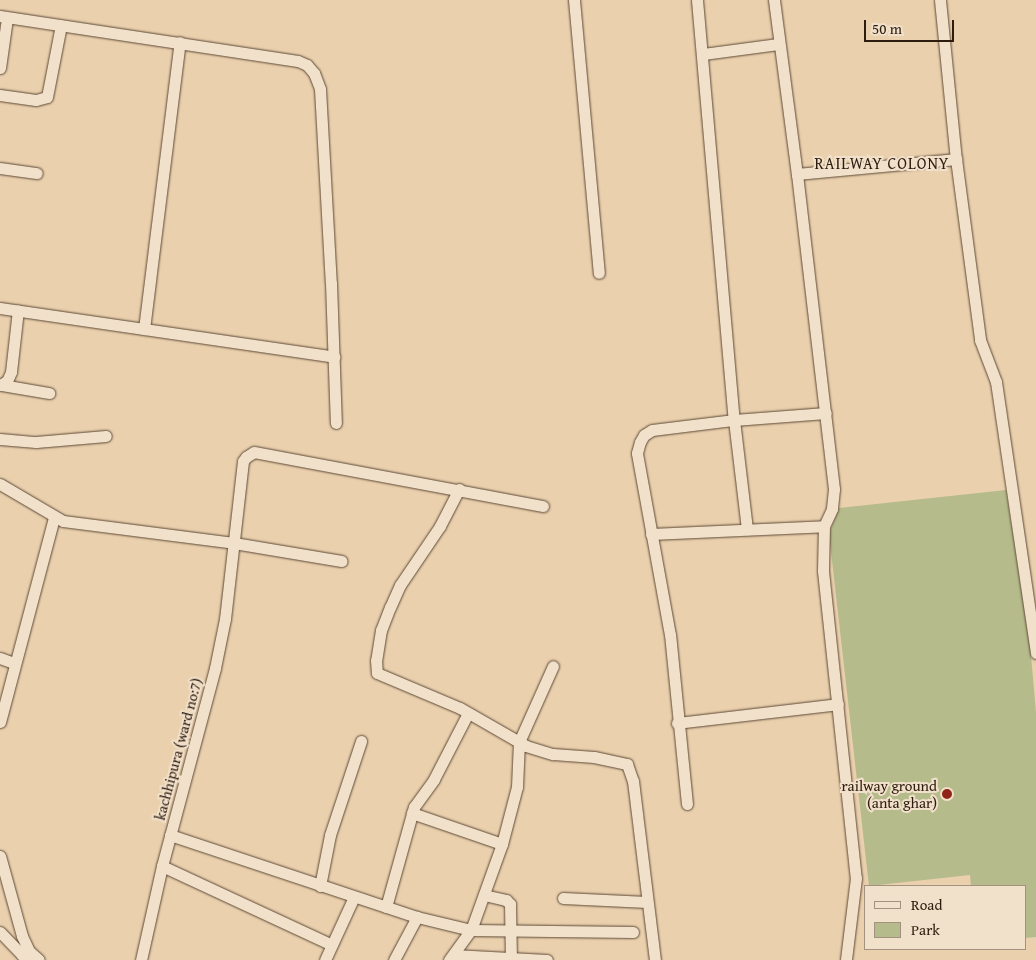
<!DOCTYPE html>
<html>
<head>
<meta charset="utf-8">
<style>
	body { margin:0 }
	#map { position:relative; width:1036px; height:960px; overflow:hidden; background:#ead0ad; font-family:"Gentium Book Plus",serif }
	div>[style] { position:absolute }
	.green>* { inset:0; background:#b5bb8b }
	.roads { filter:drop-shadow(0 0 1px #5d4936) drop-shadow(0 0 1px #5d4936) }
	.minor>* { height:11px; margin:-5.5px; padding:0 5.5px; transform-origin:5.5px; border-radius:5.5px; background:#f1e0ca }
	.dots>* { width:14px; height:14px; translate:-50% -50%; box-sizing:border-box; border:2px solid #f1e0ca; border-radius:50% }
	span { translate:-50% -50%; white-space:nowrap; text-align:center; line-height:1.15; -webkit-text-stroke:4px #f1e0ca; paint-order:stroke }
	.street-label { font-size:15px; color:#2e1c0f }
	.poi-label { font-size:15px; color:#2e1c0f }
	.right { translate:-100% -50%; text-align:right }
	.neighbourhood-label { font-size:16px; color:#2e1c0f; letter-spacing:1px }
	.legend { position:absolute; left:864px; top:885px; width:162px; height:65px; box-sizing:border-box; background:#f1e0ca; border:1px solid #a3927f; margin:0; padding:6px 9px; list-style:none; font-size:15px; color:#2e1c0f }
	.legend li { display:flex; align-items:center; gap:10px; height:25px }
	.legend b { width:25px; border:1px solid #a3927f }
	.scale { position:absolute; left:864px; top:20px; width:90px; height:22px; box-sizing:border-box; border:2px solid #2e1c0f; border-top:0; padding-left:6px; font-size:15px; line-height:18px; white-space:nowrap; color:#2e1c0f; -webkit-text-stroke:4px #f1e0ca; paint-order:stroke }
</style>
</head>
<body>
<div id="map">
	<div class="green">
		<div style="clip-path:polygon(1006px 490px,1030px 644px,1036px 713px,1036px 937px,1025px 938px,1025px 886px,971px 886px,970px 875px,869px 886px,829px 534px,839px 508px)"></div>
	</div>
	<div class="roads">
		<div class="minor">
			<div style="left:574px;top:0;width:274px;rotate:84.8deg"></div>
			<div style="left:697px;top:0;width:422px;rotate:85deg"></div>
			<div style="left:734px;top:420px;width:110px;rotate:83.2deg"></div>
			<div style="left:774px;top:0;width:176px;rotate:82.5deg"></div>
			<div style="left:797px;top:174px;width:317px;rotate:83.3deg"></div>
			<div style="left:834px;top:489px;width:20px;rotate:96deg"></div>
			<div style="left:832px;top:509px;width:19px;rotate:115deg"></div>
			<div style="left:824px;top:526px;width:45px;rotate:91.3deg"></div>
			<div style="left:823px;top:571px;width:309px;rotate:83.9deg"></div>
			<div style="left:856px;top:878px;width:83px;rotate:97deg"></div>
			<div style="left:940px;top:0;width:160px;rotate:84.3deg"></div>
			<div style="left:956px;top:159px;width:183px;rotate:82.4deg"></div>
			<div style="left:980px;top:340px;width:45px;rotate:69.1deg"></div>
			<div style="left:996px;top:382px;width:274px;rotate:81.6deg"></div>
			<div style="left:0;top:16px;width:301px;rotate:8.6deg"></div>
			<div style="left:298px;top:61px;width:10px;rotate:24deg"></div>
			<div style="left:307px;top:65px;width:11px;rotate:49deg"></div>
			<div style="left:314px;top:73px;width:17px;rotate:69deg"></div>
			<div style="left:320px;top:89px;width:194px;rotate:86.8deg"></div>
			<div style="left:331px;top:283px;width:140px;rotate:88deg"></div>
			<div style="left:703px;top:54px;width:76px;rotate:-7.6deg"></div>
			<div style="left:0;top:68px;width:50px;rotate:-82deg"></div>
			<div style="left:0;top:95px;width:36px;rotate:8deg"></div>
			<div style="left:36px;top:100px;width:11px;rotate:-15deg"></div>
			<div style="left:47px;top:97px;width:73px;rotate:-79deg"></div>
			<div style="left:0;top:168px;width:37px;rotate:8deg"></div>
			<div style="left:797px;top:174px;width:160px;rotate:-5.4deg"></div>
			<div style="left:0;top:308px;width:338px;rotate:8.3deg"></div>
			<div style="left:144px;top:329px;width:289px;rotate:-82.9deg"></div>
			<div style="left:0;top:385px;width:8px;rotate:-30deg"></div>
			<div style="left:7px;top:381px;width:10px;rotate:-66deg"></div>
			<div style="left:11px;top:372px;width:62px;rotate:-83.6deg"></div>
			<div style="left:2px;top:385px;width:48px;rotate:9.7deg"></div>
			<div style="left:0;top:439px;width:36px;rotate:5deg"></div>
			<div style="left:36px;top:442px;width:70px;rotate:-4.9deg"></div>
			<div style="left:0;top:484px;width:73px;rotate:30.4deg"></div>
			<div style="left:63px;top:521px;width:172px;rotate:7.3deg"></div>
			<div style="left:234px;top:543px;width:109px;rotate:9.5deg"></div>
			<div style="left:459px;top:489px;width:42px;rotate:117.2deg"></div>
			<div style="left:440px;top:526px;width:71px;rotate:124.1deg"></div>
			<div style="left:400px;top:585px;width:24px;rotate:114deg"></div>
			<div style="left:390px;top:607px;width:25px;rotate:111deg"></div>
			<div style="left:381px;top:630px;width:30px;rotate:99deg"></div>
			<div style="left:376px;top:660px;width:13px;rotate:86deg"></div>
			<div style="left:377px;top:673px;width:90px;rotate:22.9deg"></div>
			<div style="left:460px;top:708px;width:76px;rotate:29.9deg"></div>
			<div style="left:526px;top:746px;width:28px;rotate:17deg"></div>
			<div style="left:553px;top:754px;width:41px;rotate:4.2deg"></div>
			<div style="left:594px;top:757px;width:34px;rotate:12deg"></div>
			<div style="left:627px;top:764px;width:18px;rotate:71deg"></div>
			<div style="left:633px;top:781px;width:180px;rotate:83deg"></div>
			<div style="left:651px;top:534px;width:173px;rotate:-2.6deg"></div>
			<div style="left:0;top:658px;width:15px;rotate:20deg"></div>
			<div style="left:0;top:722px;width:211px;rotate:-75.2deg"></div>
			<div style="left:677px;top:723px;width:162px;rotate:-6.7deg"></div>
			<div style="left:687px;top:804px;width:170px;rotate:-95.7deg"></div>
			<div style="left:670px;top:635px;width:185px;rotate:-100.3deg"></div>
			<div style="left:637px;top:453px;width:11px;rotate:-75deg"></div>
			<div style="left:640px;top:442px;width:8px;rotate:-60deg"></div>
			<div style="left:644px;top:435px;width:9px;rotate:-32deg"></div>
			<div style="left:652px;top:430px;width:83px;rotate:-7deg"></div>
			<div style="left:734px;top:420px;width:92px;rotate:-4.4deg"></div>
			<div style="left:412px;top:813px;width:95px;rotate:19deg"></div>
			<div style="left:170px;top:835px;width:260px;rotate:18.4deg"></div>
			<div style="left:417px;top:917px;width:56px;rotate:13.5deg"></div>
			<div style="left:471px;top:930px;width:162px;rotate:0.7deg"></div>
			<div style="left:0;top:856px;width:83px;rotate:74.6deg"></div>
			<div style="left:22px;top:936px;width:17px;rotate:65deg"></div>
			<div style="left:29px;top:951px;width:13px;rotate:42deg"></div>
			<div style="left:162px;top:866px;width:187px;rotate:24.9deg"></div>
			<div style="left:320px;top:886px;width:52px;rotate:-78.9deg"></div>
			<div style="left:330px;top:835px;width:99px;rotate:-71.7deg"></div>
			<div style="left:484px;top:895px;width:23px;rotate:13deg"></div>
			<div style="left:506px;top:900px;width:6px;rotate:45deg"></div>
			<div style="left:510px;top:904px;width:56px;rotate:89deg"></div>
			<div style="left:563px;top:898px;width:84px;rotate:2.7deg"></div>
			<div style="left:386px;top:907px;width:104px;rotate:-74.4deg"></div>
			<div style="left:414px;top:807px;width:34px;rotate:-54deg"></div>
			<div style="left:434px;top:779px;width:74px;rotate:-62.7deg"></div>
			<div style="left:0;top:932px;width:32px;rotate:46deg"></div>
			<div style="left:22px;top:955px;width:8px;rotate:30deg"></div>
			<div style="left:29px;top:959px;width:7px"></div>
			<div style="left:453px;top:955px;width:94px;rotate:3deg"></div>
			<div style="left:141px;top:960px;width:96px;rotate:-77.4deg"></div>
			<div style="left:162px;top:866px;width:205px;rotate:-75deg"></div>
			<div style="left:215px;top:668px;width:50px;rotate:-78.5deg"></div>
			<div style="left:225px;top:619px;width:159px;rotate:-83.5deg"></div>
			<div style="left:243px;top:461px;width:5px;rotate:-53deg"></div>
			<div style="left:246px;top:457px;width:9px;rotate:-32deg"></div>
			<div style="left:254px;top:452px;width:294px;rotate:10.6deg"></div>
			<div style="left:325px;top:960px;width:69px;rotate:-65.3deg"></div>
			<div style="left:394px;top:960px;width:49px;rotate:-61.9deg"></div>
			<div style="left:449px;top:960px;width:37px;rotate:-54deg"></div>
			<div style="left:471px;top:930px;width:91px;rotate:-70.2deg"></div>
			<div style="left:502px;top:844px;width:59px;rotate:-75.3deg"></div>
			<div style="left:517px;top:787px;width:45px;rotate:-87.5deg"></div>
			<div style="left:519px;top:742px;width:83px;rotate:-65.9deg"></div>
		</div>
	</div>
	<div class="dots">
		<div style="left:947px;top:794px;background:#8f2418"></div>
	</div>
	<div class="street-label">
		<span style="left:178px;top:749px;rotate:-75deg">kachhipura (ward no:7)</span>
	</div>
	<div class="poi-label">
		<span class="right" style="left:937px;top:794px">railway ground<br>(anta ghar)</span>
	</div>
	<div class="neighbourhood-label">
		<span style="left:882px;top:163px">RAILWAY COLONY</span>
	</div>
	<ul class="legend">
	<li><b style="height:6px;background:#f1e0ca"></b>Road</li>
	<li><b style="height:14px;background:#b5bb8b"></b>Park</li>
	</ul>
	<div class="scale">50 m</div>
</div>
</body>
</html>
